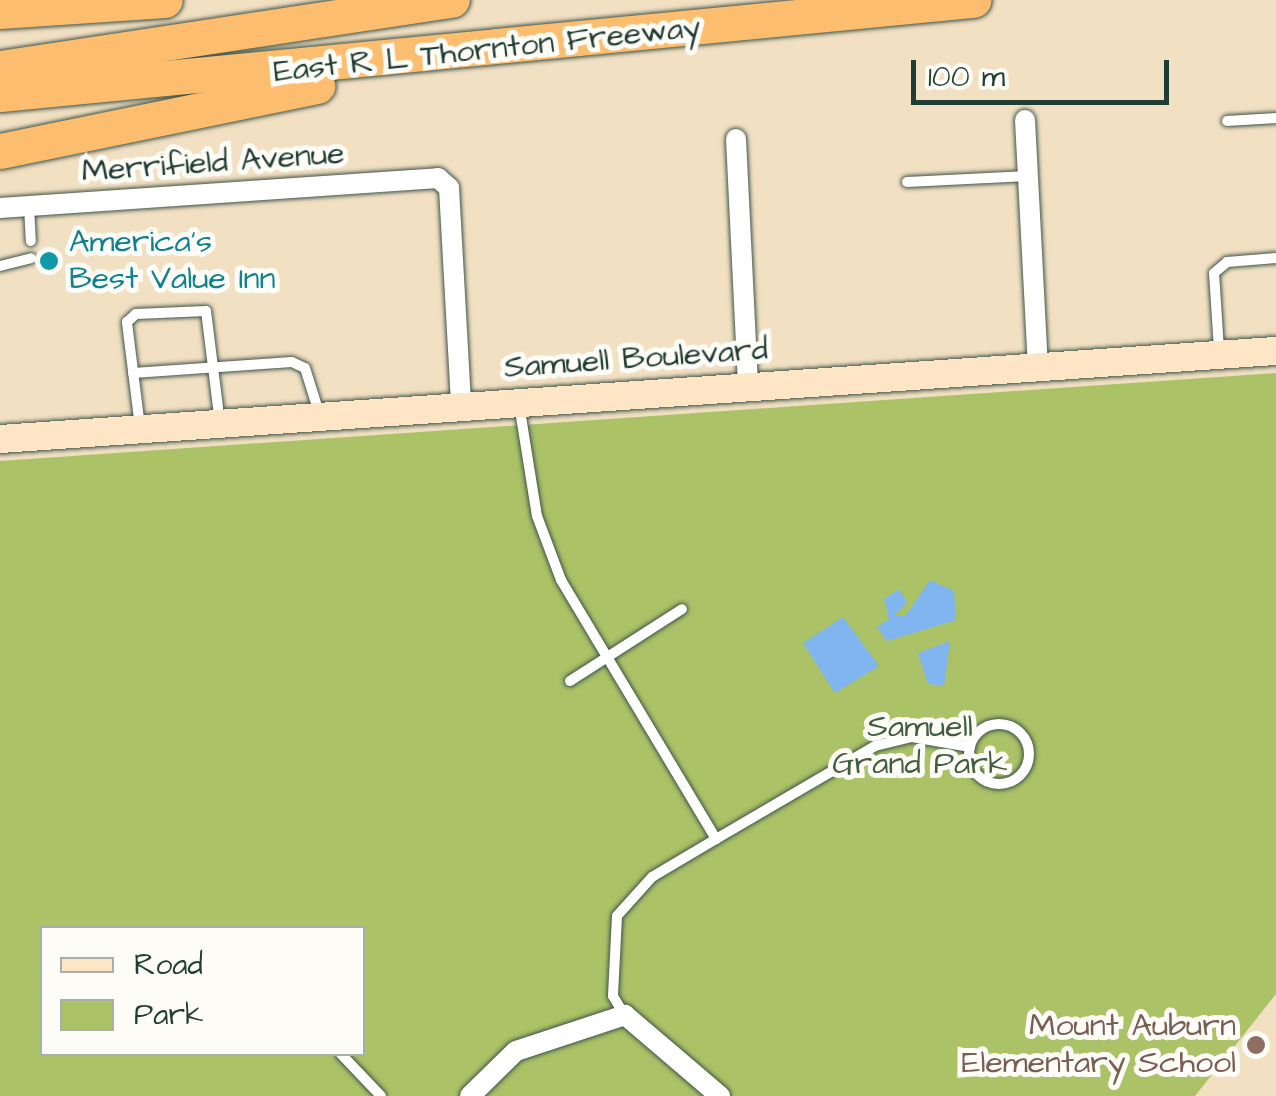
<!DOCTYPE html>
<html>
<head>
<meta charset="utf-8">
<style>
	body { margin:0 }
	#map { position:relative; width:1276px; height:1096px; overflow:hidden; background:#f2e0c3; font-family:"Architects Daughter",sans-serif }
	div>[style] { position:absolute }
	.green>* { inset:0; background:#abc267 }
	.water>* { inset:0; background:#81b5ef }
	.roads { filter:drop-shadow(0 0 2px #3f5549) drop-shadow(0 0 2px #3f5549) }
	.lane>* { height:10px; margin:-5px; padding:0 5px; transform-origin:5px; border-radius:5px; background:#fff }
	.lane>.ring { margin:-5px; padding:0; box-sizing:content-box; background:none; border:10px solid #fff; border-radius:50% }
	.street>* { height:20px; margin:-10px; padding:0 10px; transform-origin:10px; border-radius:10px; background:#fff }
	.secondary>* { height:28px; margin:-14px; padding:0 14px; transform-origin:14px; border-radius:14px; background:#fee5c5 }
	.highway>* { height:35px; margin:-17.5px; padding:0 17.5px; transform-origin:17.5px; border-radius:17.5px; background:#fcbd6f }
	.dots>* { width:28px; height:28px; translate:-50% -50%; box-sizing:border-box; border:5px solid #fdfcf7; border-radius:50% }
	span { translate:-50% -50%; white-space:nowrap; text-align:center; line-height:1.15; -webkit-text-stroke:10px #fdfcf7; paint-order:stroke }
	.street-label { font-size:32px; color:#1f3d34 }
	.culture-label { font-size:32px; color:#0d838f }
	.left { translate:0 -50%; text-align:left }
	.park-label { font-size:32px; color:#425e41 }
	.education-label { font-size:32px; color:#785e54 }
	.right { translate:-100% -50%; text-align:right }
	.legend { position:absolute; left:40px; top:926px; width:325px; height:130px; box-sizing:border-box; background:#fdfcf7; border:2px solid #a4b0a9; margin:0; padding:12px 18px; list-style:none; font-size:30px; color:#1f3d34 }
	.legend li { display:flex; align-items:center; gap:20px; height:50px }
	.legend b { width:50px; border:2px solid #a4b0a9 }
	.scale { position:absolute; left:911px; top:60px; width:258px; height:45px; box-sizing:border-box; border:5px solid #1f3d34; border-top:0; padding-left:12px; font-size:30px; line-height:35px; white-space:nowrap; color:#1f3d34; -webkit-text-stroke:8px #fdfcf7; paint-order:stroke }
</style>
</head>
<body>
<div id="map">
	<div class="green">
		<div style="clip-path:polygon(evenodd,1276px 373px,1276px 994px,1195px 1096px,0 1096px,0 461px,1276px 373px,42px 928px,362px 928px,362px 1054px,42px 1054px,42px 928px)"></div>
	</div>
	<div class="water">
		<div style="clip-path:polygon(930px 580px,954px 591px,956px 620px,887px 641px,877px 627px,889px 619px,884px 599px,899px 589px,907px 602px,895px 615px,906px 615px)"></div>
		<div style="clip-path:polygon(843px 617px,879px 666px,835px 693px,803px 643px)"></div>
		<div style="clip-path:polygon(950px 641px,944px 686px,928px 684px,918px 653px)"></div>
	</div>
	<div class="roads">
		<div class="lane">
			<div style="left:1227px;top:121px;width:49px;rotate:-3.5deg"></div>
			<div style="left:907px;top:182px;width:121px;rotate:-2.8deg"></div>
			<div style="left:29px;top:206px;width:35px;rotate:87deg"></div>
			<div style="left:0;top:266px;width:32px;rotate:-14deg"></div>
			<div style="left:1219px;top:350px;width:77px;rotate:-93.7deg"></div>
			<div style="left:1214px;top:273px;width:17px;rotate:-40deg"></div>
			<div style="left:1227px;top:262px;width:49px;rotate:-4.7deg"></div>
			<div style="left:133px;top:373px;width:159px;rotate:-4deg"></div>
			<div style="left:292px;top:362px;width:14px;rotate:25deg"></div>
			<div style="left:305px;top:368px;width:50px;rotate:72.6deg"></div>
			<div style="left:519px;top:404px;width:113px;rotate:80.9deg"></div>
			<div style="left:537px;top:516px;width:68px;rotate:69.4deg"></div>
			<div style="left:561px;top:580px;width:302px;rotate:59.1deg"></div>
			<div style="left:716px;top:839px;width:74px;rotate:149.3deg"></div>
			<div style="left:652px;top:877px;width:52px;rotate:131.9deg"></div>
			<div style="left:617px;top:916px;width:80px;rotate:92.9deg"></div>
			<div style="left:613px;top:996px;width:21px;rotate:59deg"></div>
			<div style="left:140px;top:427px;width:106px;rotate:-97.1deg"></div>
			<div style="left:127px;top:322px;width:12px;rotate:-42deg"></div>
			<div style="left:136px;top:314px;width:70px;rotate:-2.5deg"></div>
			<div style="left:206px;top:311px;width:113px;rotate:82.9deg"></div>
			<div style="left:570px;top:681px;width:133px;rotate:-32.7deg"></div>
			<div class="ring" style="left:969px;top:724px;width:50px;height:50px"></div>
			<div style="left:716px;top:839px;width:184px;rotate:-30.3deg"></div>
			<div style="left:875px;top:746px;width:38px;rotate:-14deg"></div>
			<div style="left:912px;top:737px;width:59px;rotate:9.8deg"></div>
			<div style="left:341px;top:1054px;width:58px;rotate:46.4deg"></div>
		</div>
		<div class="street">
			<div style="left:1025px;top:120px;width:245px;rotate:87deg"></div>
			<div style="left:736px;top:139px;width:248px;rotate:87.2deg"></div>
			<div style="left:0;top:208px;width:439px;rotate:-3.9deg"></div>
			<div style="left:438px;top:178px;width:15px;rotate:42deg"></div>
			<div style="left:449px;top:188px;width:218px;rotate:86.8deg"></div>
			<div style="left:470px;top:1096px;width:64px;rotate:-44.4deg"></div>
			<div style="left:516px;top:1051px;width:115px;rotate:-18.3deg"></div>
			<div style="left:625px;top:1015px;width:125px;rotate:40.5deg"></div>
		</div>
		<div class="secondary">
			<div style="left:0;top:439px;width:1279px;rotate:-3.95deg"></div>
		</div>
		<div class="highway">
			<div style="left:0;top:11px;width:165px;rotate:-3.8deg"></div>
			<div style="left:0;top:68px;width:457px;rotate:-8.6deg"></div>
			<div style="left:0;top:94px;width:978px;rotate:-5.52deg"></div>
			<div style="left:0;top:151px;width:324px;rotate:-11.6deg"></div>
		</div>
	</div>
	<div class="dots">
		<div style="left:49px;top:261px;background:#0f9aa8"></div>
		<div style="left:1256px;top:1045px;background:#8d6e63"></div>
	</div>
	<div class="street-label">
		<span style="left:487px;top:50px;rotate:-6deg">East R L Thornton Freeway</span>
		<span style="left:213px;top:163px;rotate:-4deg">Merrifield Avenue</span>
		<span style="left:636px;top:359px;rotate:-4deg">Samuell Boulevard</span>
	</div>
	<div class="culture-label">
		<span class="left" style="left:69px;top:261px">America's<br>Best Value Inn</span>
	</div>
	<div class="park-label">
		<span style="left:920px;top:746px">Samuell<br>Grand Park</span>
	</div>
	<div class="education-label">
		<span class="right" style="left:1236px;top:1045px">Mount Auburn<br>Elementary School</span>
	</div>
	<ul class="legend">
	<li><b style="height:12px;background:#fee5c5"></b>Road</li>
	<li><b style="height:28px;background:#abc267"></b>Park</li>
	</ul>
	<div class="scale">100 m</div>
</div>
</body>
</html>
